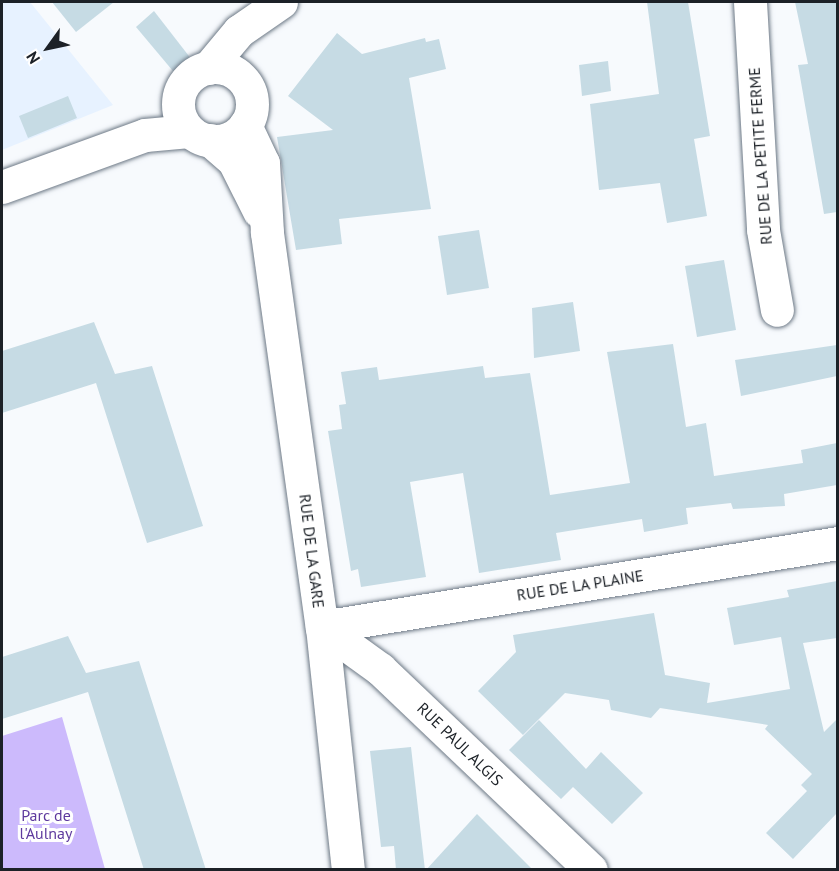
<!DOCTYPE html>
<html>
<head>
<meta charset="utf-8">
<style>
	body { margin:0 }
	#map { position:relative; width:839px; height:871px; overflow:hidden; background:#f7fafd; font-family:"PT Sans",sans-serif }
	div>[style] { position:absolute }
	.built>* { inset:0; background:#e7f2ff }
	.green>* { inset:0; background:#ccbafc }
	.building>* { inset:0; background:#c6dbe4 }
	.roads { filter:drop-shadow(0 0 2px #6d7986) drop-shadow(0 0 2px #6d7986) }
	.minor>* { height:33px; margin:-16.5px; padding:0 16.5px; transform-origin:16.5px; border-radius:16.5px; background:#fff }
	.minor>.ring { margin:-16.5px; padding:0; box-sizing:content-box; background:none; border:33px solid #fff; border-radius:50% }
	span { translate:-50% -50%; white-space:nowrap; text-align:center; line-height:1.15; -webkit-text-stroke:6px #fff; paint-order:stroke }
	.street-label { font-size:16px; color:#1c2127 }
	.park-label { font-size:16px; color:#5e3a9e }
	.frame { position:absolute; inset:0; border:3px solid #1c2127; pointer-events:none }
	.north { position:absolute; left:18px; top:18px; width:60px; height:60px; -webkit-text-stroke:4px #fff; paint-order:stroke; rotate:237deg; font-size:16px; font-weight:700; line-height:24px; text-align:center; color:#1c2127 }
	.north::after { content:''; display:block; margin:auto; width:21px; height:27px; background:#1c2127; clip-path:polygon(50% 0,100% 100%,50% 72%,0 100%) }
</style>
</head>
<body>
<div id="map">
	<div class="built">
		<div style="clip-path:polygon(2px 2px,30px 2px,113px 105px,2px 150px)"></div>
	</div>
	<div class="green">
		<div style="clip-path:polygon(62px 717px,105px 869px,2px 869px,2px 736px)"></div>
	</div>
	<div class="building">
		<div style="clip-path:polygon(52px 2px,114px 2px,76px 32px)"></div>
		<div style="clip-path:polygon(647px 2px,688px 2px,710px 136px,694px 139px,707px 216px,667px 223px,660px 183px,599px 190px,590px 104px,659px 94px)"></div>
		<div style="clip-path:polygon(795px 2px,837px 2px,837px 212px,824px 214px,798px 65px,808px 64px)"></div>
		<div style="clip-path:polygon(154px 11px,192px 60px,192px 76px,183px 83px,136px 27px)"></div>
		<div style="clip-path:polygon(337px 33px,362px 54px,425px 38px,426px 42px,439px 39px,446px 69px,409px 78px,431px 209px,339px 219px,342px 244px,296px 250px,277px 137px,333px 130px,288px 96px)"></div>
		<div style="clip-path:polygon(608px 61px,611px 91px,582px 96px,579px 65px)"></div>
		<div style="clip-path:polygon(68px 96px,77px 118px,28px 138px,19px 116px)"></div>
		<div style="clip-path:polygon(479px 230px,489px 288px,447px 295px,438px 236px)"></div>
		<div style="clip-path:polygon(724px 260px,736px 330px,697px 337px,685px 266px)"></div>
		<div style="clip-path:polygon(573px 302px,580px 351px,534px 358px,532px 308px)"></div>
		<div style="clip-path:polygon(94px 322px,115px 374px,152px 366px,203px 526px,147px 543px,96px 383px,2px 413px,2px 351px)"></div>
		<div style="clip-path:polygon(673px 344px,686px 427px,706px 423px,714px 476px,803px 463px,801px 450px,837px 443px,837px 485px,784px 494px,785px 506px,733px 509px,731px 503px,686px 508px,688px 524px,644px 532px,642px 519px,556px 533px,561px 560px,479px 573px,463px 473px,410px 482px,426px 577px,361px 587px,358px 569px,351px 571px,328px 431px,342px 429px,339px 405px,346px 404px,341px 372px,377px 367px,379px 380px,483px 366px,485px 378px,530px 373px,550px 495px,630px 483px,607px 352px)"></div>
		<div style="clip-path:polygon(837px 345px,837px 376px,741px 396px,735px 360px)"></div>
		<div style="clip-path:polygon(837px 581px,837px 638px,803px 643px,824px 732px,837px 719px,837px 813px,793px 859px,766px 833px,807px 791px,801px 785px,812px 774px,765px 729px,768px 725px,660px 708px,651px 718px,611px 710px,609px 700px,565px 693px,523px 735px,478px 691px,516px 652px,513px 635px,654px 613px,665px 675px,710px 683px,707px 703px,790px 689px,781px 637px,734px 645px,727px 608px,789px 597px,787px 590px)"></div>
		<div style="clip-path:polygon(68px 636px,86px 673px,139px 661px,206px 870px,144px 870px,88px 692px,2px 719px,2px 657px)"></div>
		<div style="clip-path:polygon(539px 720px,586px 769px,601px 752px,643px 793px,612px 824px,573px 787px,561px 799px,509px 750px)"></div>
		<div style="clip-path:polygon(411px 747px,425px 870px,396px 870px,394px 846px,381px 847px,370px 751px)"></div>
		<div style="clip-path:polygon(477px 814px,533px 870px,426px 870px)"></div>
	</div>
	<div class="roads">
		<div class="minor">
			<div style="left:750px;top:2px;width:228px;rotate:86.7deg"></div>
			<div style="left:763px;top:230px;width:81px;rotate:80.1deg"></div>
			<div class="ring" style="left:178px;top:67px;width:41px;height:41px"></div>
			<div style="left:208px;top:68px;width:48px;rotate:-50deg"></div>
			<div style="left:239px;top:31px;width:51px;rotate:-34.6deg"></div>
			<div style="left:245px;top:125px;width:42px;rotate:64.7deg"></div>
			<div style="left:263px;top:163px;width:70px;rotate:86.7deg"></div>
			<div style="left:267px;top:233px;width:398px;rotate:82.1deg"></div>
			<div style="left:322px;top:627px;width:244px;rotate:83.9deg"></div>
			<div style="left:210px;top:140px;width:32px;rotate:41deg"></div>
			<div style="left:234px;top:161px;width:56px;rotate:63.4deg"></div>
			<div style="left:2px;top:187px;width:152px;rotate:-20deg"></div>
			<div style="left:145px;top:135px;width:44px;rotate:-5.2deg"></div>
			<div style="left:322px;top:627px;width:523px;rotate:-9.25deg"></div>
			<div style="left:322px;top:627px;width:72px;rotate:35.9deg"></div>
			<div style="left:380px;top:669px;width:291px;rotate:43.6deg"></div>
		</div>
	</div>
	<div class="street-label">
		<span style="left:760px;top:156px;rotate:-94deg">RUE DE LA PETITE FERME</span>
		<span style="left:312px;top:551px;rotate:83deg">RUE DE LA GARE</span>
		<span style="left:580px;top:585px;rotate:-9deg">RUE DE LA PLAINE</span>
		<span style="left:460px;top:744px;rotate:44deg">RUE PAUL ALGIS</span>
	</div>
	<div class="park-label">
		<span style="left:46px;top:824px">Parc de<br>l'Aulnay</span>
	</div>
	<div class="frame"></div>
	<div class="north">N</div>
</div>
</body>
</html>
